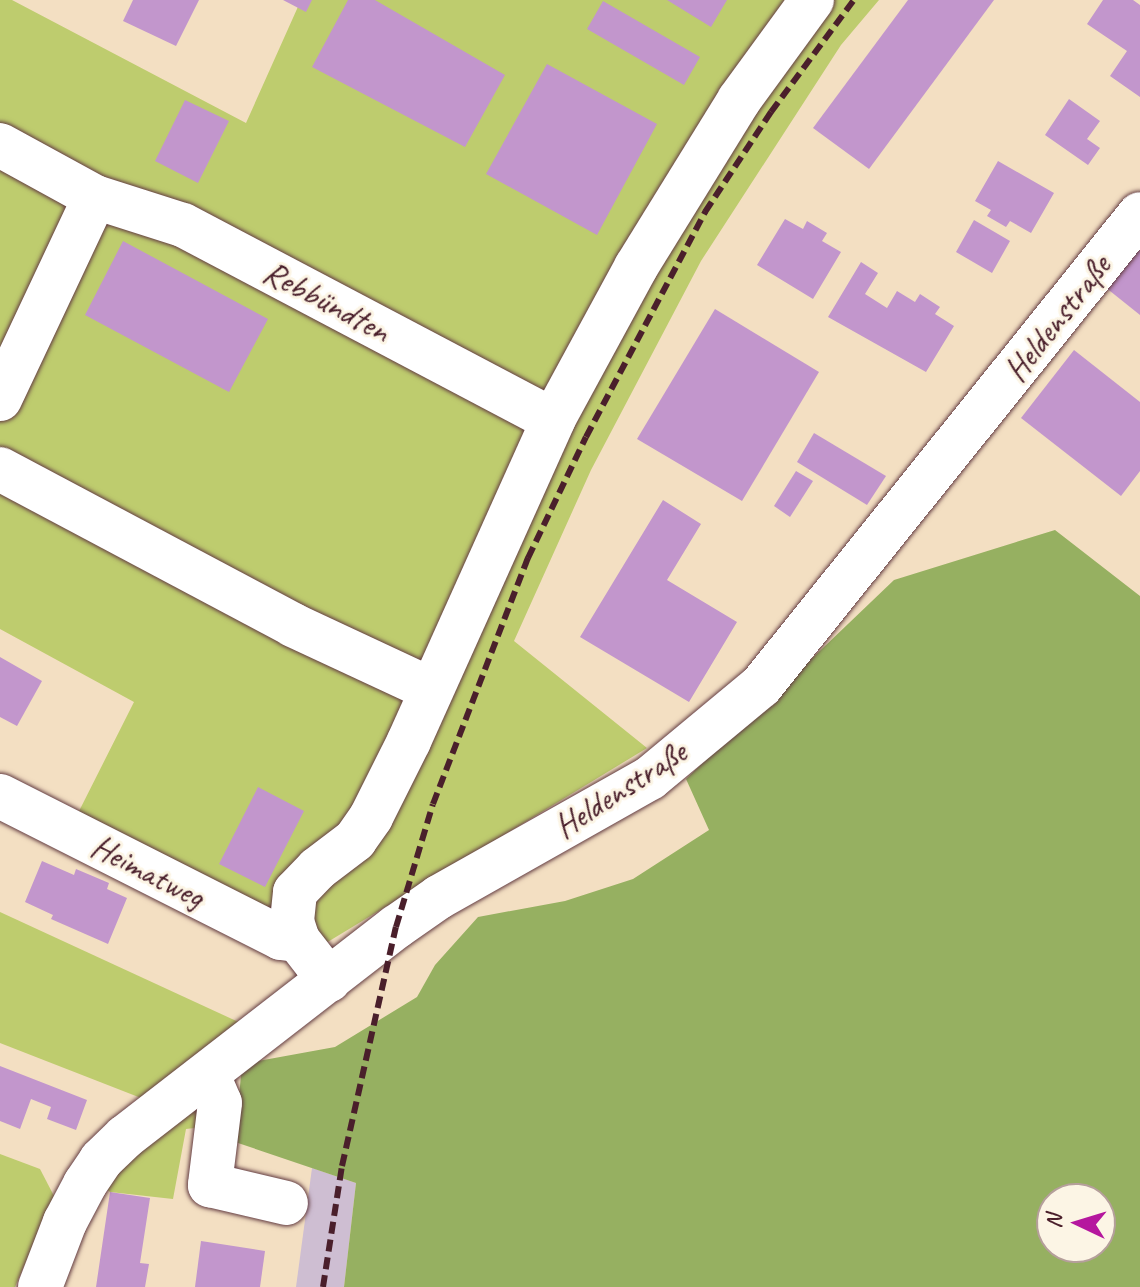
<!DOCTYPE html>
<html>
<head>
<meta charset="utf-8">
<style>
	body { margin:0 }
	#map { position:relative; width:1140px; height:1287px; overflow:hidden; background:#f3dfc2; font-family:Caveat,sans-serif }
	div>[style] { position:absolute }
	.industrial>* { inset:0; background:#cebed2 }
	.green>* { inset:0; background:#becc6e }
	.forest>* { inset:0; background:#96b061 }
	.building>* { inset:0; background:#c296cc }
	.roads { filter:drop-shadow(0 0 2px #633c42) drop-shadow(0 0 2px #633c42) }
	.minor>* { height:44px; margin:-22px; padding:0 22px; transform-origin:22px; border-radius:22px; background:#fff }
	.rail>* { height:6px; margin-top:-3px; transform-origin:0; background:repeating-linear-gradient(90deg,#4a1f2b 0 12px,transparent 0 18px) }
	span { translate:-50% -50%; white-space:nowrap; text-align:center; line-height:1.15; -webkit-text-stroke:6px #fcf5e5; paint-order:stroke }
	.street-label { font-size:34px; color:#4a1f2b }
	.north { position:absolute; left:1036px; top:1183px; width:80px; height:80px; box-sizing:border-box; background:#fcf5e5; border:2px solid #b59f9b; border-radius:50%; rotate:274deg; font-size:22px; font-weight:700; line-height:32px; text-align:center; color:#4a1f2b }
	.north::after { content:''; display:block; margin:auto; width:28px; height:36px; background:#b5179e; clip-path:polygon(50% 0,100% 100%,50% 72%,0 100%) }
</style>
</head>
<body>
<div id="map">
	<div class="industrial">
		<div style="clip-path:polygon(312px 1168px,356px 1183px,344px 1287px,296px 1287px)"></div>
	</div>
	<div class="green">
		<div style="clip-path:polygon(0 0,12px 0,246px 123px,301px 0,879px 0,841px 45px,701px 261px,591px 470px,514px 641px,647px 748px,326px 943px,69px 831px,134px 702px,0 629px)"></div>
		<div style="clip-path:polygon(0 912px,245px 1025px,141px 1098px,0 1043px)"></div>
		<div style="clip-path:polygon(192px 1107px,198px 1109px,203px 1127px,186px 1129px,173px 1199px,110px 1192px,100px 1184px)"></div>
		<div style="clip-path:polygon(0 1154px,40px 1169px,54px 1196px,15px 1287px,0 1287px)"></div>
	</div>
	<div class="forest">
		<div style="clip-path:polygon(evenodd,1055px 530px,1140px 596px,1140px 1287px,344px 1287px,356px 1183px,235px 1142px,242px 1064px,335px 1047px,417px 997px,435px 965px,478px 917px,565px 901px,633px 879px,709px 830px,686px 779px,894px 580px,1055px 530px,1052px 1199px,1100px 1199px,1100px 1247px,1052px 1247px,1052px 1199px)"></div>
	</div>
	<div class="building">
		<div style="clip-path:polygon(133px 0,199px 0,176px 46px,123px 21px)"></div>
		<div style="clip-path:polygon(283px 0,312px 0,306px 12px)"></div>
		<div style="clip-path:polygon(348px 0,375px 0,505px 75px,465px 147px,312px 67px)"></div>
		<div style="clip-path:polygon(667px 0,727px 0,711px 27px)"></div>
		<div style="clip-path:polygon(908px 0,994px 0,869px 169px,813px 128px)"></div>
		<div style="clip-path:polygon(1103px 0,1133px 0,1140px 5px,1140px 97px,1110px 76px,1127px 51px,1087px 24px)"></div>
		<div style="clip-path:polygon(603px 1px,700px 57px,684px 85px,587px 29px)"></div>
		<div style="clip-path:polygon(547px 64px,657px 124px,597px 235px,486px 174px)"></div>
		<div style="clip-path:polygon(1069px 99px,1100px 121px,1087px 139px,1100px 148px,1088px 165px,1045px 135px)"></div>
		<div style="clip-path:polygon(185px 100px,229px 121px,198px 183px,155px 161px)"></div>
		<div style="clip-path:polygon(998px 161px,1054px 193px,1031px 233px,1010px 221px,1006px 227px,987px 216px,991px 210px,975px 201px)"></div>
		<div style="clip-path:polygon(785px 219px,803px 229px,807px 221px,827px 233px,822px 241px,841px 252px,813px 299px,757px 265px)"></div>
		<div style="clip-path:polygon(974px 220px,1010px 241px,992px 273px,956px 252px)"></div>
		<div style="clip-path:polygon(123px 241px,268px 319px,229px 392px,85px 315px)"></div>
		<div style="clip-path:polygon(1140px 242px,1140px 315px,1105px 287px)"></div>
		<div style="clip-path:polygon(861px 262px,878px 273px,865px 294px,887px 308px,897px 291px,915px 302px,920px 294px,940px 307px,935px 314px,954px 326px,926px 372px,828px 317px)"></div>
		<div style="clip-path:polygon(715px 309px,819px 372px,742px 501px,637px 439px)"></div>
		<div style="clip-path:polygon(1074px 350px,1140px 402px,1140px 471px,1121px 496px,1021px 418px)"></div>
		<div style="clip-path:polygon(814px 433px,886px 476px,867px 505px,797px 462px)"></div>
		<div style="clip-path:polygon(796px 471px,813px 481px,790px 517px,774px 506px)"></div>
		<div style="clip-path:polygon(663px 500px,701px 524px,667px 580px,737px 622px,689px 702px,580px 637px)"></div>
		<div style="clip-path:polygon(0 657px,42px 681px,17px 726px,0 717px)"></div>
		<div style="clip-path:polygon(258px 787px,304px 811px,265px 887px,219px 864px)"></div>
		<div style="clip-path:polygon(42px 861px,74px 875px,76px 869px,109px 883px,107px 889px,127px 898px,108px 944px,51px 919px,53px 915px,25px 902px)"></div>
		<div style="clip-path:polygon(0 1066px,87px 1100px,76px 1130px,47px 1119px,51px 1107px,31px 1099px,20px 1129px,0 1121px)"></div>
		<div style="clip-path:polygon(110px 1192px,150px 1198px,140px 1263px,149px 1264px,145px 1287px,96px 1287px)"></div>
		<div style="clip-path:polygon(201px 1241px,265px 1251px,260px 1287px,195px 1287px)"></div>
	</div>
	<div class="roads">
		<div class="minor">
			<div style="left:0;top:145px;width:108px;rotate:28.7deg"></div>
			<div style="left:95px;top:197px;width:92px;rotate:17.7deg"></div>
			<div style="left:183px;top:225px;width:418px;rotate:27.8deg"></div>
			<div style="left:0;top:399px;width:223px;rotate:-64.8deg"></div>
			<div style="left:0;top:469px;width:332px;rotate:28deg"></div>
			<div style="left:293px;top:625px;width:151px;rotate:25deg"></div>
			<div style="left:0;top:796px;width:315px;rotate:26.8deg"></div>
			<div style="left:281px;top:938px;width:17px;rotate:7deg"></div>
			<div style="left:329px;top:980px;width:51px;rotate:-127.8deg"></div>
			<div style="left:298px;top:940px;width:20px;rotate:-108deg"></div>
			<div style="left:292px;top:921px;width:29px;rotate:-84deg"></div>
			<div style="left:295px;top:892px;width:32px;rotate:-46deg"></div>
			<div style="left:317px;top:869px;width:48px;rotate:-37.3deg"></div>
			<div style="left:355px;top:840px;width:28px;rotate:-55deg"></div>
			<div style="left:371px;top:817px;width:85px;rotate:-63.4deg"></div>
			<div style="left:409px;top:741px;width:352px;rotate:-65.8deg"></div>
			<div style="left:553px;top:420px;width:174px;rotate:-61.5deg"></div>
			<div style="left:636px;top:267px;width:196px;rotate:-58.3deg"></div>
			<div style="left:739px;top:100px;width:124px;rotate:-53.9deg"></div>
			<div style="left:208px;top:1075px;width:30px;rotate:67deg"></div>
			<div style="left:220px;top:1103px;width:83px;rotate:97deg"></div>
			<div style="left:210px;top:1185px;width:78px;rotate:13.3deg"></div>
			<div style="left:40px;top:1287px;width:70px;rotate:-69deg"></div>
			<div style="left:65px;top:1222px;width:43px;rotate:-62.2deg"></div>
			<div style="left:85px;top:1184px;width:29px;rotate:-56deg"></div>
			<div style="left:101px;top:1160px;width:33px;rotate:-44deg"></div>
			<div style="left:125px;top:1137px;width:343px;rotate:-37.8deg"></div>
			<div style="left:396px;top:927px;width:52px;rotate:-34.9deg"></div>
			<div style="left:439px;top:897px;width:242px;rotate:-29.4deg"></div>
			<div style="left:650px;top:778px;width:144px;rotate:-39.7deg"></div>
			<div style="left:761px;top:686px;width:605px;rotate:-51.24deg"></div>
		</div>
	</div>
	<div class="rail">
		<div style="left:323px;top:1287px;width:122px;rotate:-81.1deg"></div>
		<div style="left:342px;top:1166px;width:245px;rotate:-77.3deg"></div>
		<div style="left:396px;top:927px;width:128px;rotate:-73.3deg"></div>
		<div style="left:433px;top:804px;width:264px;rotate:-68.9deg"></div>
		<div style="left:528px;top:558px;width:134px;rotate:-64.4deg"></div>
		<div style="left:586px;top:437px;width:255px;rotate:-62.1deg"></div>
		<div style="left:705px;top:212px;width:120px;rotate:-56.6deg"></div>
		<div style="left:771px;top:112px;width:139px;rotate:-53.5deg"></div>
	</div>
	<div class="street-label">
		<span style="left:327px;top:301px;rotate:28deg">Rebbündten</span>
		<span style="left:1057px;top:318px;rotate:-52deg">Heldenstraße</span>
		<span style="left:620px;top:789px;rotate:-33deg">Heldenstraße</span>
		<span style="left:148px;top:871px;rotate:27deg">Heimatweg</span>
	</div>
	<div class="north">N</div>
</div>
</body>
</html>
